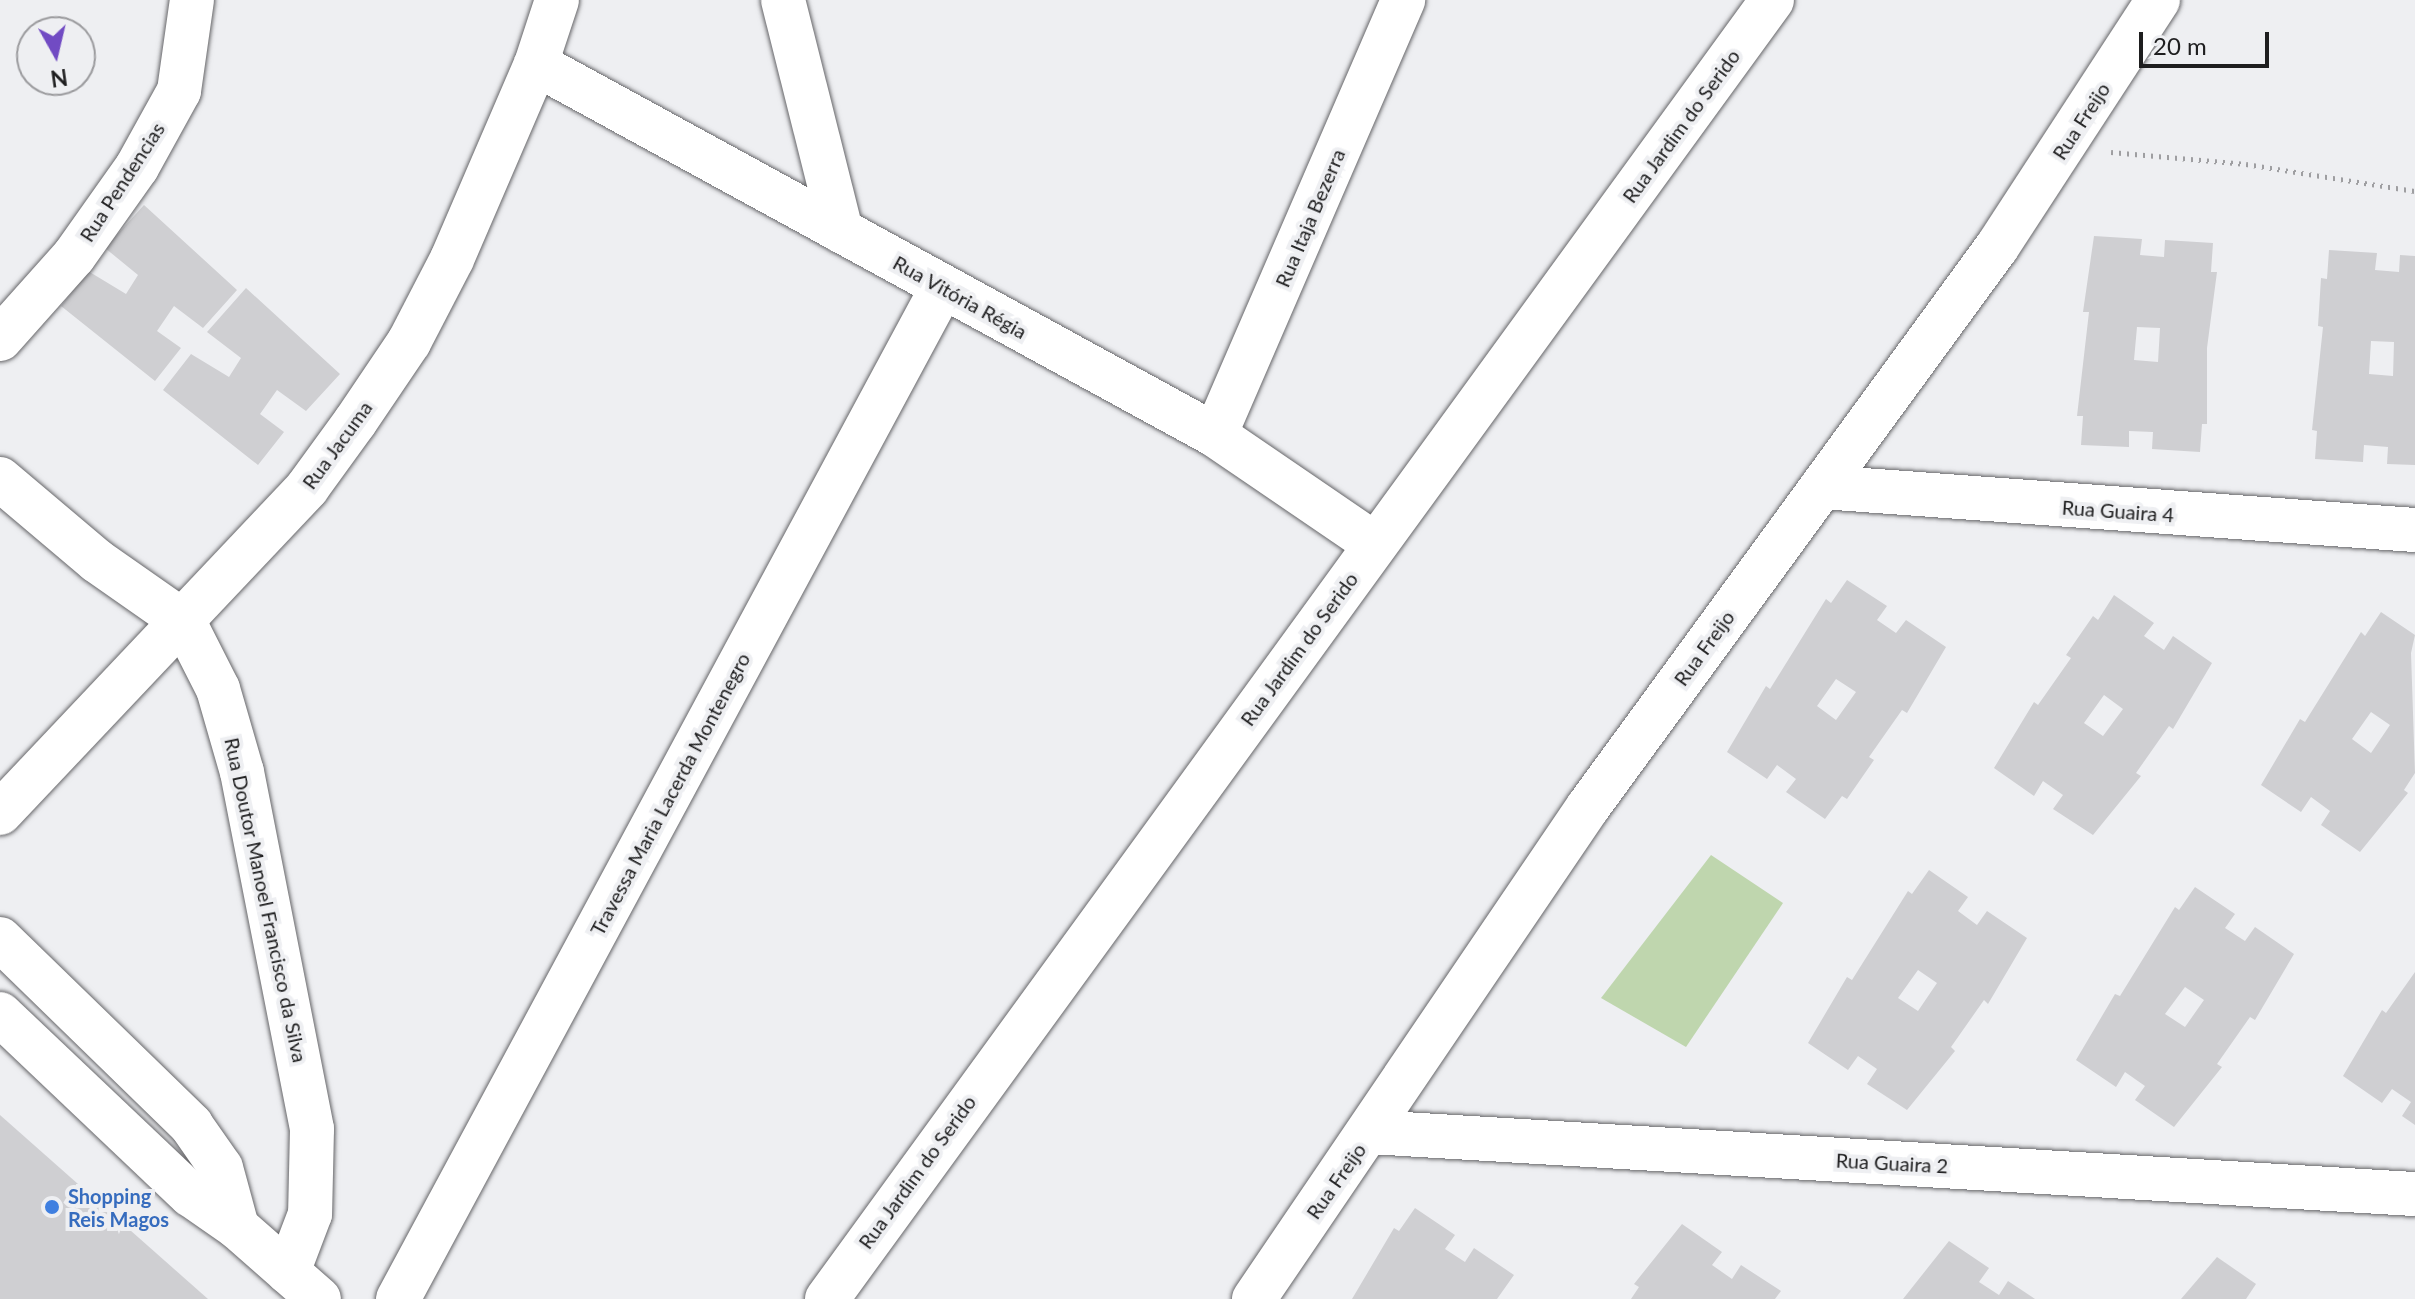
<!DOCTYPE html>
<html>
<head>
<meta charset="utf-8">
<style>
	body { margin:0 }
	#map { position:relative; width:2415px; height:1299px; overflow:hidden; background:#eeeff2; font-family:Lato,sans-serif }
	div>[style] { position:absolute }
	.green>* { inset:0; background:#bfd6ae }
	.building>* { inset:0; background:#cfcfd2 }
	.path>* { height:5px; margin-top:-2.5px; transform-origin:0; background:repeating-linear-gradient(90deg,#9e9ea1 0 2px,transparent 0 8px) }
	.roads { filter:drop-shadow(0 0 2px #666669) drop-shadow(0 0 2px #666669) }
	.minor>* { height:44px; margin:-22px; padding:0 22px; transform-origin:22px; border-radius:22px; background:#fff }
	.primary>* { height:44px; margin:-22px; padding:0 22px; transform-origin:22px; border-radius:22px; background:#fff }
	.dots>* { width:22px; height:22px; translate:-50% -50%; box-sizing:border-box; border:4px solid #eeeff2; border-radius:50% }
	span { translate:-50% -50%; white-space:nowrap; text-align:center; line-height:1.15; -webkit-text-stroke:8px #eeeff2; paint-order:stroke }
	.street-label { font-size:20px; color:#1e1e1f }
	.shop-label { font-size:20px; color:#366cbe; font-weight:700 }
	.left { translate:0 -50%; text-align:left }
	.north { position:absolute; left:16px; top:16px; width:80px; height:80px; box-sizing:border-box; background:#eeeff2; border:2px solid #9b9b9e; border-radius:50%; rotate:172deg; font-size:22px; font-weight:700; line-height:32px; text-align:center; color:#1e1e1f }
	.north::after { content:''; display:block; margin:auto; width:28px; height:36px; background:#714bc3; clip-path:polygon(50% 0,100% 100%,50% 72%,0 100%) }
	.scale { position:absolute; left:2139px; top:32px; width:130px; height:36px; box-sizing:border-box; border:4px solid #1e1e1f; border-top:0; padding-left:10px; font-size:24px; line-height:28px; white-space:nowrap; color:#1e1e1f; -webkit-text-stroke:6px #eeeff2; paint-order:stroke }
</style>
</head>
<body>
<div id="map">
	<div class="green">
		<div style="clip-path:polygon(1711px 855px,1783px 903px,1686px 1047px,1601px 998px)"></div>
	</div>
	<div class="building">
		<div style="clip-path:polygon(144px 205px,237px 290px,203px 328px,174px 306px,157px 331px,181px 348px,155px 381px,61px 306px,88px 271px,126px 294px,138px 275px,105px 248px)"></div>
		<div style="clip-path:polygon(evenodd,2094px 236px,2142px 239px,2140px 255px,2164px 257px,2165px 240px,2213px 243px,2211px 272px,2217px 272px,2207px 348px,2207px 424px,2202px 424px,2200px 452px,2152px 449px,2153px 432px,2129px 431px,2129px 447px,2081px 445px,2083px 416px,2077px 416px,2089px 312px,2083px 312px,2094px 236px,2137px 327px,2160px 328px,2158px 362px,2134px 360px,2137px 327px)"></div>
		<div style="clip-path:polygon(evenodd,2329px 250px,2377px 253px,2375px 270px,2399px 272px,2400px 255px,2415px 256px,2415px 465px,2387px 464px,2388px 447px,2364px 445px,2363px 462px,2315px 459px,2317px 431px,2312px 430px,2323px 327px,2318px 326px,2321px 278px,2327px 279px,2329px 250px,2371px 341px,2394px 342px,2393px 376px,2369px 374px,2371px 341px)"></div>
		<div style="clip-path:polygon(246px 288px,340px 374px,306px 411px,277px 390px,260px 414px,284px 432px,258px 465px,163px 390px,191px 354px,229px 377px,241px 358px,207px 332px)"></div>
		<div style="clip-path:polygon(evenodd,1847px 580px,1887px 606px,1877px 620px,1896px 633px,1906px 620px,1946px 647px,1907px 713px,1902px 710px,1869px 757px,1874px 760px,1847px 799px,1842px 796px,1825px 819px,1786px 792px,1796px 779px,1777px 765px,1767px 779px,1727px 752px,1766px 686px,1770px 689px,1826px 599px,1831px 603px,1847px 580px,1836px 679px,1856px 692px,1836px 720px,1817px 706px,1836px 679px)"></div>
		<div style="clip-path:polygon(evenodd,2114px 595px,2154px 623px,2144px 636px,2164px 650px,2173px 636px,2212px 663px,2173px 729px,2169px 726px,2136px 773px,2141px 776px,2093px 835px,2053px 809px,2063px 795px,2043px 781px,2034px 796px,1994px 768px,2034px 702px,2038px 705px,2071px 658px,2066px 655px,2093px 616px,2098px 620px,2114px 595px,2104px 695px,2123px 709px,2103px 736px,2084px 723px,2104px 695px)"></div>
		<div style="clip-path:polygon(evenodd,2381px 612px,2415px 635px,2411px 653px,2415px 773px,2404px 790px,2408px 793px,2360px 852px,2321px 825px,2330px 811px,2311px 797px,2301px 812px,2261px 785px,2300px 719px,2305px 722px,2361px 632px,2365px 636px,2381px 612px,2371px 712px,2390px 725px,2371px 753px,2352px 739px,2371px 712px)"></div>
		<div style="clip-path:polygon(evenodd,1929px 870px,1968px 897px,1958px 911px,1977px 925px,1987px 911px,2027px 938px,1988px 1004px,1984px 1000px,1951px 1047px,1955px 1051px,1907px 1110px,1867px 1084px,1877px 1069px,1858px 1056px,1848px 1070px,1808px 1043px,1847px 977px,1852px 980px,1908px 891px,1912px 894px,1929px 870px,1918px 970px,1937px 983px,1918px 1011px,1898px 998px,1918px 970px)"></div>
		<div style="clip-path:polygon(evenodd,2195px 887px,2235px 914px,2225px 928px,2245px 941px,2255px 927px,2294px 954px,2255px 1020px,2250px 1017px,2217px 1064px,2222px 1067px,2174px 1127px,2135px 1100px,2145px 1086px,2125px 1072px,2116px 1087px,2076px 1060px,2115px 994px,2120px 996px,2175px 907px,2179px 910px,2195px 887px,2185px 987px,2204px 1000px,2185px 1027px,2165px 1014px,2185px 987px)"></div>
		<div style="clip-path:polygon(2415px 972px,2415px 1125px,2402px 1116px,2411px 1102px,2392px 1089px,2382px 1103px,2343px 1076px,2382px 1010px,2386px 1013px)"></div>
		<div style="clip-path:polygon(0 1115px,208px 1299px,0 1299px)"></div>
		<div style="clip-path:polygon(1415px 1208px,1455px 1235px,1445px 1249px,1465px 1262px,1474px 1248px,1514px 1275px,1497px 1299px,1352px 1299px,1394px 1228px,1399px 1231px)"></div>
		<div style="clip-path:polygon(1682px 1224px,1722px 1252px,1712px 1265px,1732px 1279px,1741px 1265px,1781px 1291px,1775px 1299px,1631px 1299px,1639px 1287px,1634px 1284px)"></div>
		<div style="clip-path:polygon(1949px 1241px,1989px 1268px,1979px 1282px,1999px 1295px,2008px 1281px,2035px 1299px,1903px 1299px)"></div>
		<div style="clip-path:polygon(2217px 1257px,2256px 1284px,2246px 1299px,2181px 1299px)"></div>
	</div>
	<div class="path">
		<div style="left:2111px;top:152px;width:136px;rotate:5.1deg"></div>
		<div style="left:2246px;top:164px;width:171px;rotate:9.1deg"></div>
	</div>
	<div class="roads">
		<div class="minor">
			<div style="left:783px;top:0;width:238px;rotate:75.9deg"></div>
			<div style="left:536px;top:64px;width:774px;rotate:28.65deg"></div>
			<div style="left:1215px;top:435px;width:194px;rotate:34.3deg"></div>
			<div style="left:0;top:339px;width:111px;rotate:-48.3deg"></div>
			<div style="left:74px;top:256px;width:109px;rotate:-54.7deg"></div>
			<div style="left:137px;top:167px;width:87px;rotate:-61.1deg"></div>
			<div style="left:179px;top:91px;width:92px;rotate:-81.9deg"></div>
			<div style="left:1215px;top:435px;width:474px;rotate:-66.6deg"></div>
			<div style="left:0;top:479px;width:127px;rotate:40.2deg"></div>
			<div style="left:97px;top:561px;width:106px;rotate:35deg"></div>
			<div style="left:184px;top:622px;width:75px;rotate:63.1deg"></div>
			<div style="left:218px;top:689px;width:86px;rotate:73.9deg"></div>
			<div style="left:242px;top:772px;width:364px;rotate:78.9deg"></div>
			<div style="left:312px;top:1129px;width:85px;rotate:91.3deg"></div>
			<div style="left:310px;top:1214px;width:62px;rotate:110.8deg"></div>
			<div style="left:1822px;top:487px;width:595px;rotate:4.15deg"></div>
			<div style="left:0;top:813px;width:447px;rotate:-46.6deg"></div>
			<div style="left:307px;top:488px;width:82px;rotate:-54deg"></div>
			<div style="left:355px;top:422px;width:97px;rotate:-56deg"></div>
			<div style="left:409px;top:342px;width:93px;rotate:-62.6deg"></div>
			<div style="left:452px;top:259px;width:212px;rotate:-66.7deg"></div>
			<div style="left:536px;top:64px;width:67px;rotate:-71.8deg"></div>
			<div style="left:1370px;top:1132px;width:1047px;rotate:3.4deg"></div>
			<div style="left:398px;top:1299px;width:1148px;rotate:-61.72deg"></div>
			<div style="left:827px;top:1299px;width:1606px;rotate:-53.96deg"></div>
			<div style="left:1254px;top:1299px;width:595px;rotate:-55.83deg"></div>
			<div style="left:1588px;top:807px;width:693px;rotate:-53.86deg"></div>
			<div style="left:1997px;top:247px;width:295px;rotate:-56.9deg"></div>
		</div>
		<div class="primary">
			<div style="left:0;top:939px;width:267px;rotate:44.2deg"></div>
			<div style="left:191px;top:1125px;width:52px;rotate:55.1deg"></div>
			<div style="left:221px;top:1168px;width:61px;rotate:74.8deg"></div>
			<div style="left:0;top:1014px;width:263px;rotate:43.5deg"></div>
			<div style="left:191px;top:1195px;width:56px;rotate:34.8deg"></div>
			<div style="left:237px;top:1227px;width:109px;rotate:41.3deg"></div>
		</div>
	</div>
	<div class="dots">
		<div style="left:52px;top:1207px;background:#3f7fe0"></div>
	</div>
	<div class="street-label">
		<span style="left:2081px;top:121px;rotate:-57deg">Rua Freijo</span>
		<span style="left:1681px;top:126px;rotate:-54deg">Rua Jardim do Serido</span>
		<span style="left:122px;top:182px;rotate:-57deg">Rua Pendencias</span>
		<span style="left:1310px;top:218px;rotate:-67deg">Rua Itaja Bezerra</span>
		<span style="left:960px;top:297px;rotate:29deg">Rua Vitória Régia</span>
		<span style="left:337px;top:445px;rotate:-54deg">Rua Jacuma</span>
		<span style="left:2118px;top:511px;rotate:4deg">Rua Guaira 4</span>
		<span style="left:1704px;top:648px;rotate:-54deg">Rua Freijo</span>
		<span style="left:1299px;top:649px;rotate:-54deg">Rua Jardim do Serido</span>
		<span style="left:670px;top:794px;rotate:-62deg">Travessa Maria Lacerda Montenegro</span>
		<span style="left:266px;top:900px;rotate:78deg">Rua Doutor Manoel Francisco da Silva</span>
		<span style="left:1892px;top:1163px;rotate:3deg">Rua Guaira 2</span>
		<span style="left:917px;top:1172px;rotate:-54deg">Rua Jardim do Serido</span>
		<span style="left:1336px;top:1181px;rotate:-55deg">Rua Freijo</span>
	</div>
	<div class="shop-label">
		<span class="left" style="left:68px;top:1208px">Shopping<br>Reis Magos</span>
	</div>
	<div class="north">N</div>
	<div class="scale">20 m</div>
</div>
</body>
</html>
